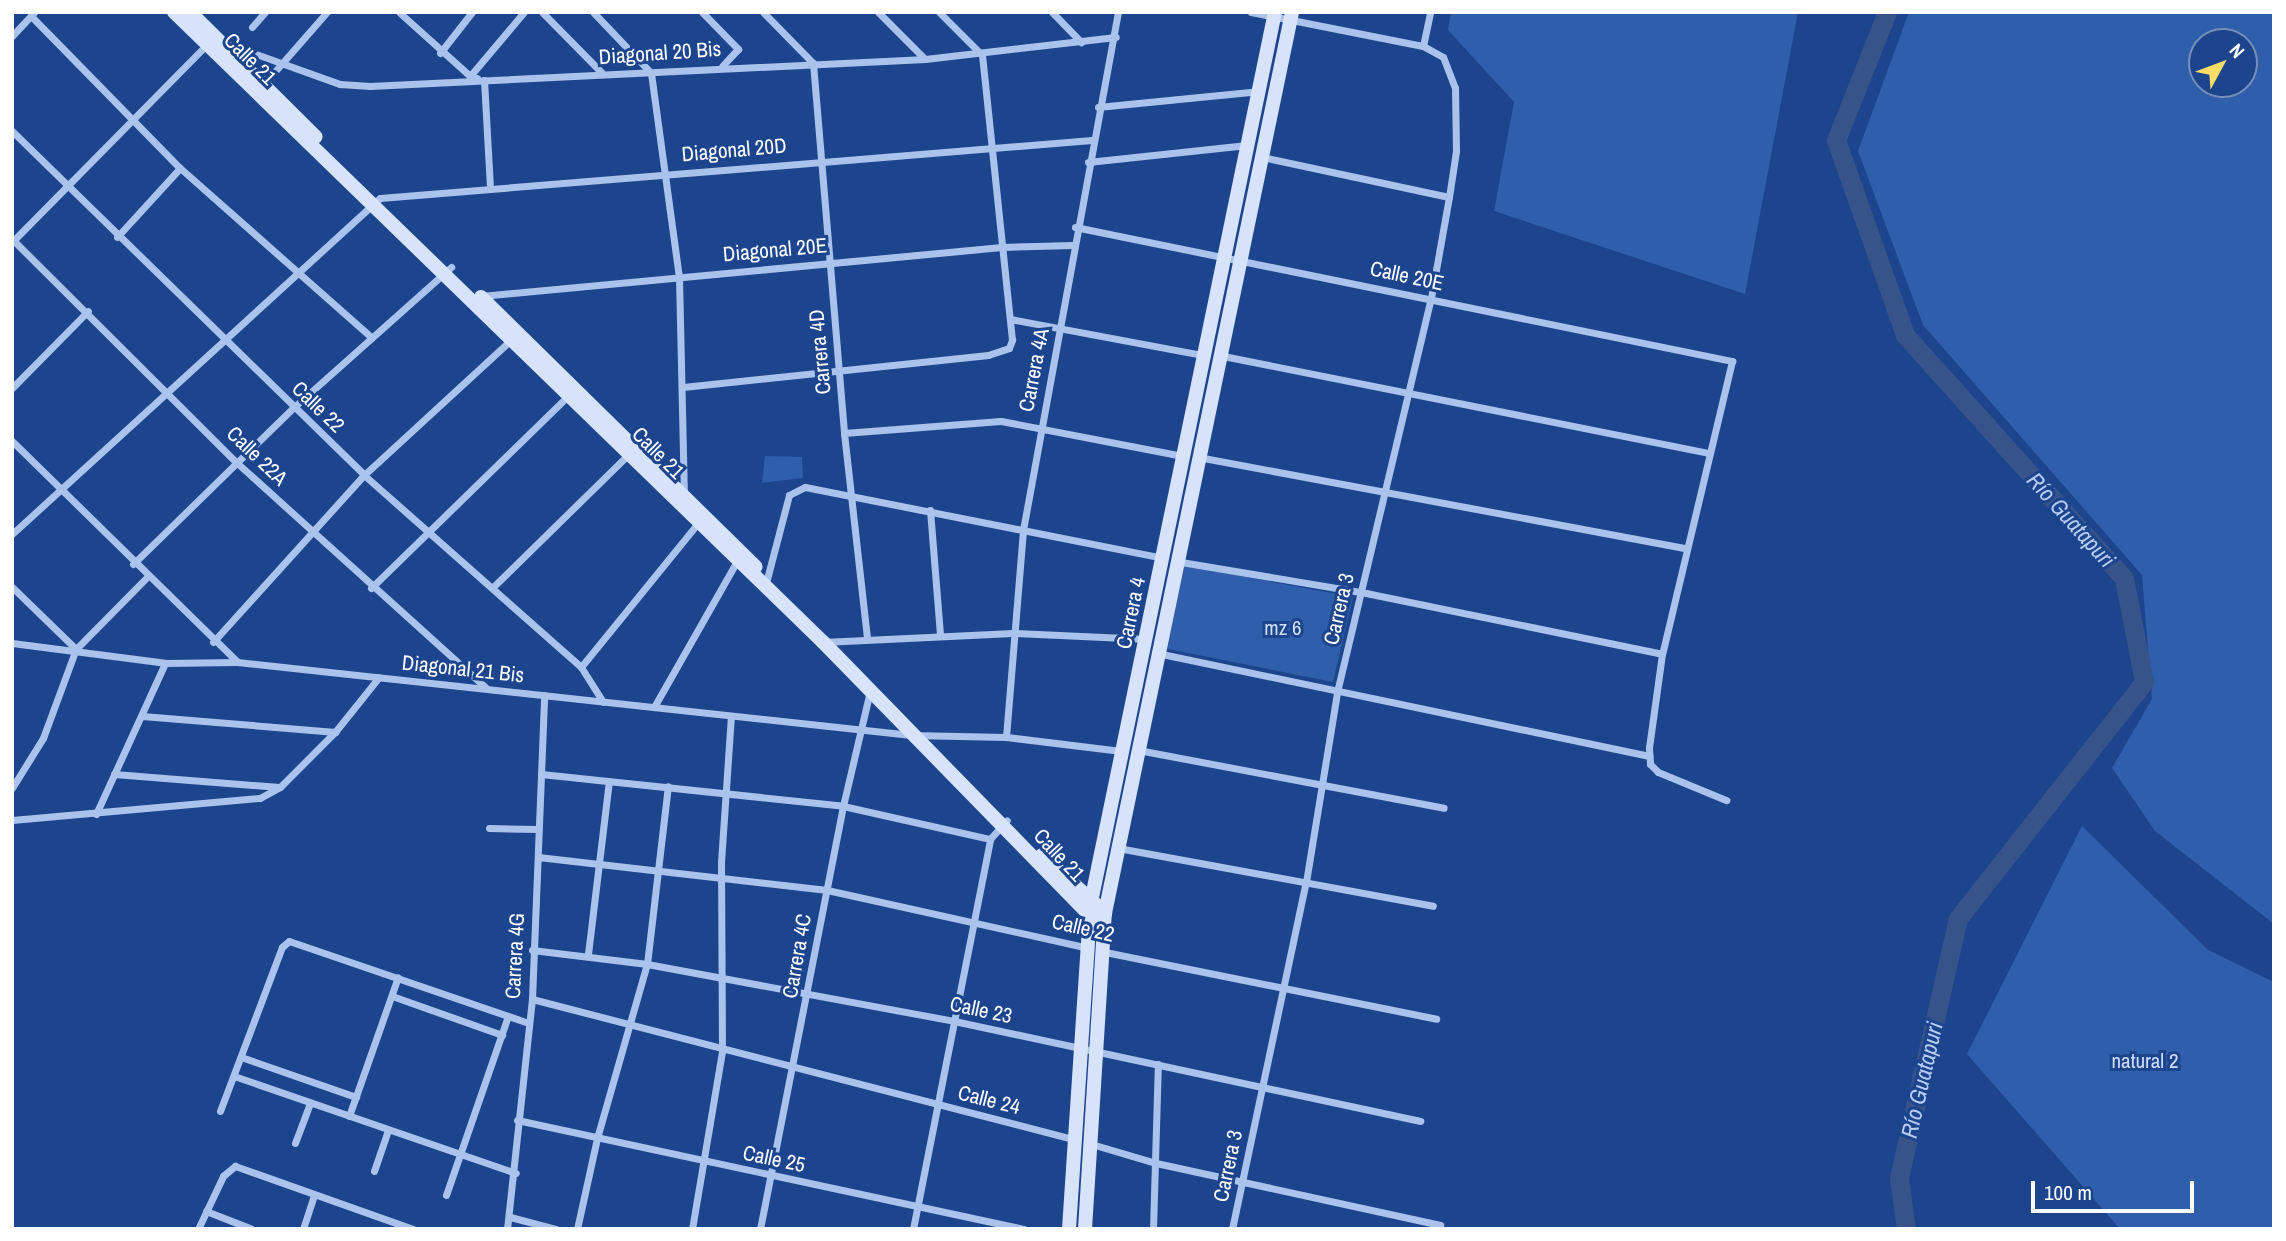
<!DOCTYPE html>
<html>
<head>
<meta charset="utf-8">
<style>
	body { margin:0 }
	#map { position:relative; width:2286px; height:1241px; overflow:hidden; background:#1c458e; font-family:"Archivo Narrow",sans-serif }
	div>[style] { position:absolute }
	.green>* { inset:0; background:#2f5eab }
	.river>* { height:19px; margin:-9.5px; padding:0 9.5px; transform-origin:9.5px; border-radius:9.5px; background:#37548a }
	.minor>* { height:7px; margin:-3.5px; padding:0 3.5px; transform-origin:3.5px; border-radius:3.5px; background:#aac3ed }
	.secondary>* { height:14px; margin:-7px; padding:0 7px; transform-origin:7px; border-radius:7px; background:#d6e3fa }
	span { translate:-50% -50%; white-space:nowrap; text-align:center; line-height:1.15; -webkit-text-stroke:6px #1c458e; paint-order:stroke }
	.street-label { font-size:21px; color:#fff }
	.park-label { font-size:21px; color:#cfdffa }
	.water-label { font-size:23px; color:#b6cdf4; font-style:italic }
	.frame { position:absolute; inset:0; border:14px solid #fff; pointer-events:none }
	.north { position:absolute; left:2188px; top:28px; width:70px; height:70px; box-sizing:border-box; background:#1c458e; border:2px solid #778fbb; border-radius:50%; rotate:49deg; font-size:19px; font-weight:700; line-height:28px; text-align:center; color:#fff }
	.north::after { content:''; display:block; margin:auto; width:24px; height:32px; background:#fddd67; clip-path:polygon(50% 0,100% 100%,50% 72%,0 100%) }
	.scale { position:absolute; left:2031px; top:1181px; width:163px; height:32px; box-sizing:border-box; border:4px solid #fff; border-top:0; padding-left:9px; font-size:21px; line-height:24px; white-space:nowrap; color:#fff; -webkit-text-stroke:5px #1c458e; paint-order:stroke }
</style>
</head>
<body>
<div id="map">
	<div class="green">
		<div style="clip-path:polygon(1451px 12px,1798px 12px,1745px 294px,1494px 211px,1514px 102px,1448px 30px)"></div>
		<div style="clip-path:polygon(evenodd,1909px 12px,2274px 12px,2274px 924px,2155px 831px,2112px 768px,2152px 699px,2142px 575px,1923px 325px,1858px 151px,1909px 12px,2202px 42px,2244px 42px,2244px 84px,2202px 84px,2202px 42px)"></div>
		<div style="clip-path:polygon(765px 456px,802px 457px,803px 478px,762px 483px)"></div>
		<div style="clip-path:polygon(1182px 565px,1353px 597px,1333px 682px,1163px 648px)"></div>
		<div style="clip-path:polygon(2082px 826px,2208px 950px,2274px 982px,2274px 1229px,2120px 1229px,1967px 1054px)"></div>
	</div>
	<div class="river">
		<div style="left:1887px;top:12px;width:138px;rotate:111.7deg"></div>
		<div style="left:1836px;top:140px;width:207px;rotate:70.5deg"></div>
		<div style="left:1905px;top:335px;width:327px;rotate:48deg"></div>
		<div style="left:2124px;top:578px;width:106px;rotate:79.1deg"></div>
		<div style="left:2144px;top:682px;width:300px;rotate:128.2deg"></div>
		<div style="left:1958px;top:918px;width:267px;rotate:102.8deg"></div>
		<div style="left:1899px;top:1178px;width:51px;rotate:82.2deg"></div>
	</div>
	<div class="minor">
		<div style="left:542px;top:12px;width:87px;rotate:45.5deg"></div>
		<div style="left:593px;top:12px;width:84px;rotate:46.4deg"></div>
		<div style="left:651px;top:73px;width:206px;rotate:82.2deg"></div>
		<div style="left:679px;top:277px;width:216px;rotate:88.7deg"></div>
		<div style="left:702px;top:12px;width:52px;rotate:45.8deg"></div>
		<div style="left:738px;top:49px;width:23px;rotate:133deg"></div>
		<div style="left:763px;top:12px;width:71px;rotate:45.6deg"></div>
		<div style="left:813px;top:63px;width:371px;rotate:85.2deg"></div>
		<div style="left:844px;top:433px;width:205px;rotate:83.6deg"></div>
		<div style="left:878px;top:12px;width:66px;rotate:45deg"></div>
		<div style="left:1052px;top:12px;width:42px;rotate:46deg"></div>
		<div style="left:1251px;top:12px;width:175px;rotate:11.2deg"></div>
		<div style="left:400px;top:13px;width:94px;rotate:42deg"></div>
		<div style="left:31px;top:16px;width:213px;rotate:45.6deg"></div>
		<div style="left:180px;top:168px;width:256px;rotate:41.5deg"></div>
		<div style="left:252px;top:27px;width:20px;rotate:-49deg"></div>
		<div style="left:12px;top:36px;width:33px;rotate:-47deg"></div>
		<div style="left:228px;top:44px;width:119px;rotate:19.7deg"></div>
		<div style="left:340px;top:84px;width:30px;rotate:4deg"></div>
		<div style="left:370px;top:86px;width:556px;rotate:-2.79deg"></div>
		<div style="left:925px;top:59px;width:192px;rotate:-6.6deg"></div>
		<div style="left:440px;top:53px;width:52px;rotate:-52deg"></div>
		<div style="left:477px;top:78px;width:7px;rotate:-164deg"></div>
		<div style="left:470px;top:76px;width:84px;rotate:-49.8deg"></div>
		<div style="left:484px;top:80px;width:106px;rotate:86.8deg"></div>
		<div style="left:263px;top:85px;width:97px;rotate:-48.8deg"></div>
		<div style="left:1098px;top:107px;width:163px;rotate:-5.6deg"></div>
		<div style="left:12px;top:131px;width:492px;rotate:44.3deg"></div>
		<div style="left:364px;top:475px;width:290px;rotate:41.5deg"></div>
		<div style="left:581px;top:667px;width:41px;rotate:57.8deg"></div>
		<div style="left:1262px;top:157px;width:191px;rotate:12.1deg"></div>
		<div style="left:1088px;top:162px;width:160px;rotate:-6.1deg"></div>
		<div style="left:1075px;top:227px;width:671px;rotate:11.53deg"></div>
		<div style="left:1732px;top:361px;width:301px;rotate:103.4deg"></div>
		<div style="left:1662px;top:654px;width:95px;rotate:97.9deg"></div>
		<div style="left:1649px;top:748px;width:16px;rotate:86deg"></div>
		<div style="left:1650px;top:764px;width:11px;rotate:45deg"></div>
		<div style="left:1658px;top:772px;width:74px;rotate:22.4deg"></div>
		<div style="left:117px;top:237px;width:93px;rotate:-47.6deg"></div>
		<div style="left:12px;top:239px;width:316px;rotate:44.9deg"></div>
		<div style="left:236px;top:462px;width:337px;rotate:42.1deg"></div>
		<div style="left:12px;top:242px;width:279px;rotate:-45.4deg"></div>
		<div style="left:481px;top:296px;width:523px;rotate:-5.37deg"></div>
		<div style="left:1002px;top:247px;width:71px;rotate:-1.6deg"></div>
		<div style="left:1010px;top:319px;width:195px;rotate:10.6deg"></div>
		<div style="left:1218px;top:355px;width:501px;rotate:11.29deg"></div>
		<div style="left:683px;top:387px;width:307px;rotate:-6deg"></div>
		<div style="left:988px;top:355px;width:22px;rotate:-18deg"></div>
		<div style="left:1009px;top:348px;width:9px;rotate:-69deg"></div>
		<div style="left:1012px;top:340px;width:287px;rotate:-96deg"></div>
		<div style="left:982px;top:55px;width:61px;rotate:-135deg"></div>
		<div style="left:12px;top:388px;width:108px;rotate:-45.4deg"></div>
		<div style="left:844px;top:433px;width:157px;rotate:-4.4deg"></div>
		<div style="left:1001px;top:421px;width:185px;rotate:10.9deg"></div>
		<div style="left:12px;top:441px;width:315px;rotate:44.4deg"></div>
		<div style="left:1198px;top:457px;width:496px;rotate:10.6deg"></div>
		<div style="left:930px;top:510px;width:125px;rotate:85.4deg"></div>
		<div style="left:12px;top:534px;width:498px;rotate:-42.4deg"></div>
		<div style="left:380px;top:198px;width:714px;rotate:-4.66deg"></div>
		<div style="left:1175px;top:561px;width:189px;rotate:9.5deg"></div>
		<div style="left:1361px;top:592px;width:307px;rotate:11.6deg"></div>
		<div style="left:133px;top:564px;width:223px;rotate:-44.3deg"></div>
		<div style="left:293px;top:408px;width:212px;rotate:-41.7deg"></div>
		<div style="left:767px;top:579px;width:87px;rotate:-75.3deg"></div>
		<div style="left:789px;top:495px;width:18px;rotate:-27deg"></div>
		<div style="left:805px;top:487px;width:366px;rotate:11.2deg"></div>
		<div style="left:494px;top:586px;width:189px;rotate:-44.4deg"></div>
		<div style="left:12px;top:587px;width:89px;rotate:44.1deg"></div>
		<div style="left:371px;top:588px;width:275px;rotate:-44.3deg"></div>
		<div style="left:213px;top:642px;width:225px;rotate:-47.9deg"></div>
		<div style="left:364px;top:475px;width:200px;rotate:-42.6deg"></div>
		<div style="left:823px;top:642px;width:190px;rotate:-2.7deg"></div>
		<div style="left:1013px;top:633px;width:134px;rotate:2.6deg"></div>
		<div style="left:12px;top:643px;width:154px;rotate:7.4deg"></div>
		<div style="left:165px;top:663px;width:72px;rotate:-0.8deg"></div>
		<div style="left:237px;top:662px;width:678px;rotate:6.18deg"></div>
		<div style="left:911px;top:735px;width:95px;rotate:1.2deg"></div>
		<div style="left:1006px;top:737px;width:116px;rotate:6.9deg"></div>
		<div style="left:1157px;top:653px;width:503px;rotate:11.82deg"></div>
		<div style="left:581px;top:667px;width:186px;rotate:-50.9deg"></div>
		<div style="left:654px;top:707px;width:168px;rotate:-60.4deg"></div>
		<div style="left:142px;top:716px;width:194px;rotate:4.7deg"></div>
		<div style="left:1006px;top:737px;width:208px;rotate:-85.3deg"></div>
		<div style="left:1023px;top:530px;width:527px;rotate:-79.61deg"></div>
		<div style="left:1138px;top:750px;width:311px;rotate:10.7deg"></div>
		<div style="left:114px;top:774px;width:166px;rotate:4.5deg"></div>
		<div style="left:541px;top:774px;width:304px;rotate:6deg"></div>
		<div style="left:843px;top:806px;width:151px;rotate:12.7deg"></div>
		<div style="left:12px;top:788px;width:59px;rotate:-58.2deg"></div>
		<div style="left:43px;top:738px;width:95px;rotate:-69.7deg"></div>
		<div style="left:76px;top:649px;width:101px;rotate:-45.4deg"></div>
		<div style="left:96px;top:814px;width:166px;rotate:-65.4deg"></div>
		<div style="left:12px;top:820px;width:249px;rotate:-5.1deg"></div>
		<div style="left:260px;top:798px;width:23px;rotate:-29deg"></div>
		<div style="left:280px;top:787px;width:78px;rotate:-45deg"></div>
		<div style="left:335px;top:732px;width:70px;rotate:-51.3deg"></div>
		<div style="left:489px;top:828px;width:48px;rotate:1.2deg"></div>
		<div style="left:1118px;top:848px;width:320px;rotate:10.4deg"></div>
		<div style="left:538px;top:857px;width:291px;rotate:6.5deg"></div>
		<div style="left:827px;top:890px;width:268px;rotate:12.5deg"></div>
		<div style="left:532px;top:950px;width:116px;rotate:6.9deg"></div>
		<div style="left:647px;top:964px;width:312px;rotate:10.5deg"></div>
		<div style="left:954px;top:1021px;width:477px;rotate:12.1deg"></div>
		<div style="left:1100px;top:951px;width:343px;rotate:11.4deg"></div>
		<div style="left:588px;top:954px;width:174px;rotate:-83.1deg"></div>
		<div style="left:392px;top:996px;width:117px;rotate:19.5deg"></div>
		<div style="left:532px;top:999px;width:563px;rotate:14.51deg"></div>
		<div style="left:241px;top:1057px;width:122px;rotate:19.2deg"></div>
		<div style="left:234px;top:1076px;width:298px;rotate:19deg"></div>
		<div style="left:220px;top:1111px;width:175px;rotate:-69.3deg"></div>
		<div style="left:282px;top:947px;width:9px;rotate:-41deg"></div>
		<div style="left:289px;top:941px;width:253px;rotate:18.9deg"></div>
		<div style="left:349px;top:1116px;width:147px;rotate:-70.6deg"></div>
		<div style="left:517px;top:1120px;width:519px;rotate:12.13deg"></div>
		<div style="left:295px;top:1143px;width:43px;rotate:-69.4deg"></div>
		<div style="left:1088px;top:1143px;width:71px;rotate:16.4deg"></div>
		<div style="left:1156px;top:1163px;width:291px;rotate:12.3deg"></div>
		<div style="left:374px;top:1171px;width:43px;rotate:-71.1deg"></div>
		<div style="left:446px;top:1195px;width:189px;rotate:-70.9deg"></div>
		<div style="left:206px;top:1211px;width:49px;rotate:21.4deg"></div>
		<div style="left:510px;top:1217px;width:48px;rotate:14.6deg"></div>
		<div style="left:198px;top:1229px;width:59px;rotate:-64.7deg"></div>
		<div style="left:223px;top:1176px;width:16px;rotate:-40deg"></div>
		<div style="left:235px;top:1166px;width:189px;rotate:19.5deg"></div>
		<div style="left:303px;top:1229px;width:36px;rotate:-72deg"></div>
		<div style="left:507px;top:1229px;width:231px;rotate:-83.8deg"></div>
		<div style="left:532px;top:999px;width:304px;rotate:-87.7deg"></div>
		<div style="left:577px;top:1229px;width:93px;rotate:-77.6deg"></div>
		<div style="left:597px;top:1138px;width:181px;rotate:-74deg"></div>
		<div style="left:647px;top:964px;width:179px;rotate:-83.3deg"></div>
		<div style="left:692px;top:1229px;width:181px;rotate:-80.4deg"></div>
		<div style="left:722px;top:1051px;width:189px;rotate:-90.3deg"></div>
		<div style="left:721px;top:862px;width:146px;rotate:-86.1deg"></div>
		<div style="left:760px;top:1229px;width:431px;rotate:-78.9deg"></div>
		<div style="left:843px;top:806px;width:118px;rotate:-76.8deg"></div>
		<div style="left:913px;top:1229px;width:398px;rotate:-78.8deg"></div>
		<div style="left:990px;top:839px;width:25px;rotate:-48deg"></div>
		<div style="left:1153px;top:1229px;width:165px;rotate:-88.3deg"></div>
		<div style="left:1232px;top:1229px;width:355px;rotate:-78deg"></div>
		<div style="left:1306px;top:882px;width:193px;rotate:-80.7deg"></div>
		<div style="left:1337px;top:692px;width:405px;rotate:-76.6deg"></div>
		<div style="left:1431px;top:298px;width:103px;rotate:-79.9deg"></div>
		<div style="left:1449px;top:197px;width:47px;rotate:-81.3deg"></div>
		<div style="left:1456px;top:151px;width:63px;rotate:-90.9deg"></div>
		<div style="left:1455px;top:88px;width:33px;rotate:-111deg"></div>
		<div style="left:1443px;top:57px;width:23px;rotate:-151deg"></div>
		<div style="left:1423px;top:46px;width:35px;rotate:-78deg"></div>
	</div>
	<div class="secondary">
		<div style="left:174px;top:12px;width:904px;rotate:44.15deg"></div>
		<div style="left:823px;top:642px;width:402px;rotate:45.7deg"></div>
		<div style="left:190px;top:12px;width:177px;rotate:44.8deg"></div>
		<div style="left:481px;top:297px;width:385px;rotate:44.5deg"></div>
		<div style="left:1042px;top:855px;width:86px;rotate:42.6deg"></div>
		<div style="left:1069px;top:1229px;width:328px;rotate:-86.2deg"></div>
		<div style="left:1091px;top:902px;width:909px;rotate:-78.32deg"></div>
		<div style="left:1085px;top:1229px;width:317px;rotate:-86.4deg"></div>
		<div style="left:1105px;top:913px;width:920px;rotate:-78.27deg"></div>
	</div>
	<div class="street-label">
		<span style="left:660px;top:53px;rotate:-4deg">Diagonal 20 Bis</span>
		<span style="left:250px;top:59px;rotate:45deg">Calle 21</span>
		<span style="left:734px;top:150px;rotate:-5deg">Diagonal 20D</span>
		<span style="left:775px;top:250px;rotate:-5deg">Diagonal 20E</span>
		<span style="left:1407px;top:276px;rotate:12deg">Calle 20E</span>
		<span style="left:820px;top:352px;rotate:-95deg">Carrera 4D</span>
		<span style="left:1034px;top:370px;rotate:-79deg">Carrera 4A</span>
		<span style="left:318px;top:407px;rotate:44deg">Calle 22</span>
		<span style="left:658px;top:453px;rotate:45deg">Calle 21</span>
		<span style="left:257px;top:456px;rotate:44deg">Calle 22A</span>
		<span style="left:1339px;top:609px;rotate:-77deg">Carrera 3</span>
		<span style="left:1131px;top:613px;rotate:-78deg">Carrera 4</span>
		<span style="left:463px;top:669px;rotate:6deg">Diagonal 21 Bis</span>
		<span style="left:1059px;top:855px;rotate:47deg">Calle 21</span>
		<span style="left:1083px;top:928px;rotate:13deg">Calle 22</span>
		<span style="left:515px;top:956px;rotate:-87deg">Carrera 4G</span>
		<span style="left:797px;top:956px;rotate:-80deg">Carrera 4C</span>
		<span style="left:981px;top:1010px;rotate:12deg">Calle 23</span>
		<span style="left:989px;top:1100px;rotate:14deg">Calle 24</span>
		<span style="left:774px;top:1159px;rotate:12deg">Calle 25</span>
		<span style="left:1228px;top:1166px;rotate:-78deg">Carrera 3</span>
	</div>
	<div class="park-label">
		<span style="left:1283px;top:628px">mz 6</span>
		<span style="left:2145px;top:1061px">natural 2</span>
	</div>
	<div class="water-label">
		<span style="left:2071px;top:520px;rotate:48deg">Río Guatapuri</span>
		<span style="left:1922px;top:1080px;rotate:-77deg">Río Guatapuri</span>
	</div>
	<div class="frame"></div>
	<div class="north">N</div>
	<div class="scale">100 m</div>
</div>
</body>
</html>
